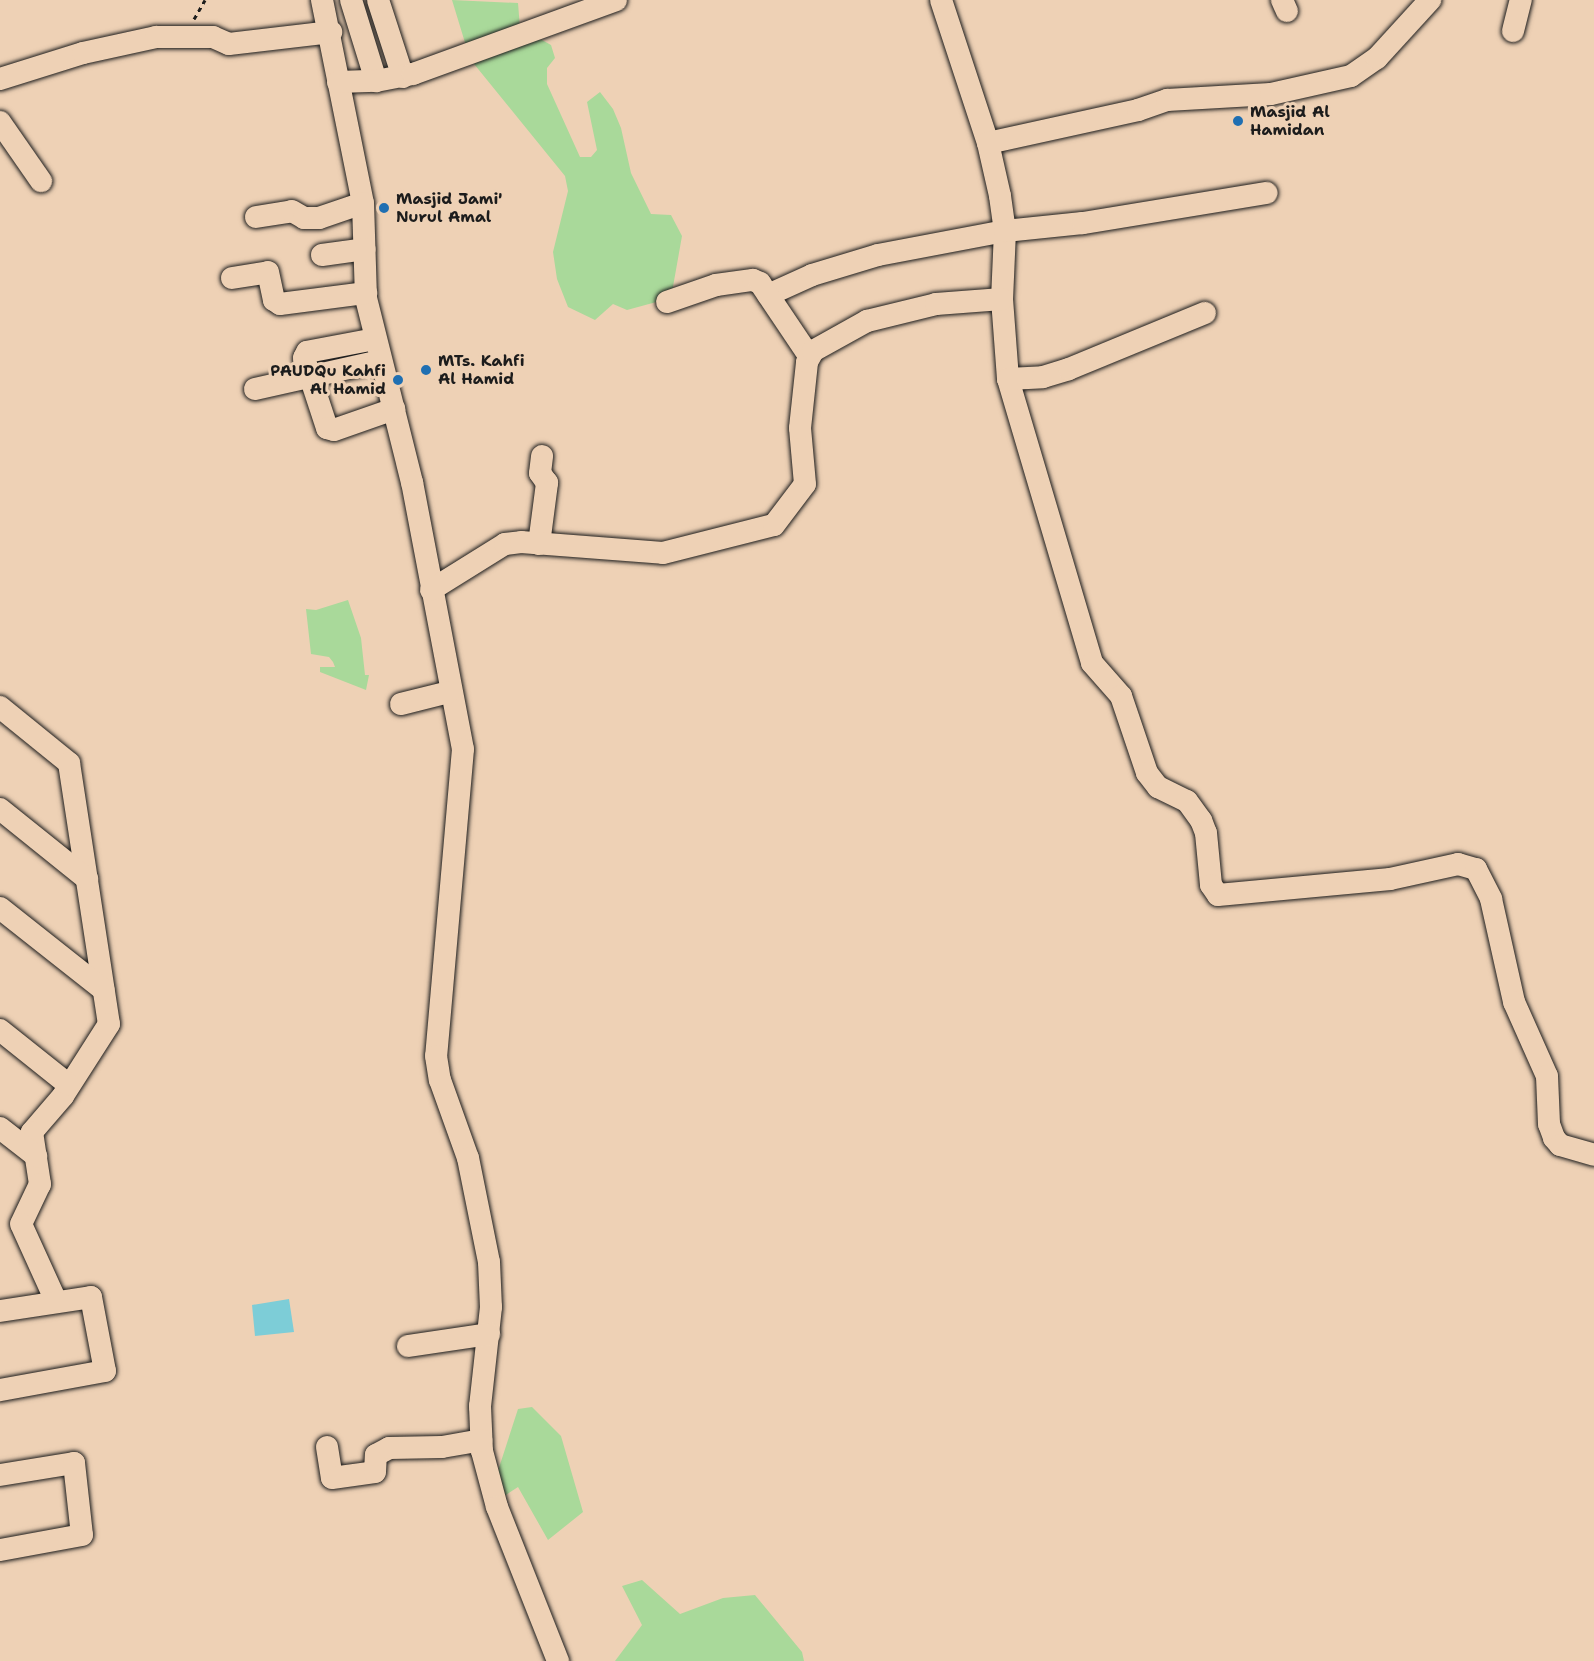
<!DOCTYPE html>
<html>
<head>
<meta charset="utf-8">
<style>
	body { margin:0 }
	#map { position:relative; width:1594px; height:1661px; overflow:hidden; background:#eed1b5; font-family:"Shantell Sans",sans-serif }
	div>[style] { position:absolute }
	.green>* { inset:0; background:#a9d99a }
	.water>* { inset:0; background:#7dcdd7 }
	.path>* { height:3px; margin-top:-1.5px; transform-origin:0; background:repeating-linear-gradient(90deg,#1c1c1c 0 4.5px,transparent 0 9px) }
	.roads { filter:drop-shadow(0 0 2px #1c1c1c) drop-shadow(0 0 2px #1c1c1c) }
	.minor>* { height:22px; margin:-11px; padding:0 11px; transform-origin:11px; border-radius:11px; background:#eed1b5 }
	.dots>* { width:16px; height:16px; translate:-50% -50%; box-sizing:border-box; border:3px solid #eed1b5; border-radius:50% }
	span { translate:-50% -50%; white-space:nowrap; text-align:center; line-height:1.15; -webkit-text-stroke:6px #eed1b5; paint-order:stroke }
	.poi-label { font-size:16px; color:#1c1c1c; font-weight:700 }
	.left { translate:0 -50%; text-align:left }
	.right { translate:-100% -50%; text-align:right }
</style>
</head>
<body>
<div id="map">
	<div class="green">
		<div style="clip-path:polygon(452px 0,518px 3px,520px 28px,529px 39px,542px 40px,551px 45px,555px 58px,547px 68px,547px 84px,580px 157px,591px 157px,597px 150px,587px 102px,600px 92px,613px 109px,621px 128px,631px 173px,651px 214px,671px 215px,682px 236px,671px 298px,627px 310px,613px 304px,595px 320px,568px 307px,557px 279px,553px 252px,568px 191px,565px 176px,470px 59px)"></div>
		<div style="clip-path:polygon(348px 600px,361px 638px,365px 675px,369px 675px,366px 690px,320px 672px,320px 667px,335px 667px,333px 662px,329px 657px,311px 654px,306px 609px,316px 610px)"></div>
		<div style="clip-path:polygon(532px 1407px,561px 1436px,583px 1512px,548px 1540px,518px 1487px,501px 1498px,495px 1480px,518px 1409px)"></div>
		<div style="clip-path:polygon(642px 1580px,680px 1614px,723px 1598px,755px 1595px,802px 1652px,804px 1661px,615px 1661px,642px 1625px,622px 1586px)"></div>
	</div>
	<div class="water">
		<div style="clip-path:polygon(289px 1299px,294px 1332px,255px 1336px,252px 1305px)"></div>
	</div>
	<div class="path">
		<div style="left:194px;top:19px;width:22px;rotate:-60deg"></div>
	</div>
	<div class="roads">
		<div class="minor">
			<div style="left:322px;top:0;width:207px;rotate:78.6deg"></div>
			<div style="left:363px;top:203px;width:95px;rotate:88.2deg"></div>
			<div style="left:366px;top:298px;width:190px;rotate:76deg"></div>
			<div style="left:412px;top:482px;width:272px;rotate:79.2deg"></div>
			<div style="left:463px;top:749px;width:308px;rotate:95deg"></div>
			<div style="left:436px;top:1056px;width:24px;rotate:81deg"></div>
			<div style="left:440px;top:1080px;width:83px;rotate:70.3deg"></div>
			<div style="left:468px;top:1158px;width:106px;rotate:78.6deg"></div>
			<div style="left:489px;top:1262px;width:45px;rotate:87.5deg"></div>
			<div style="left:491px;top:1307px;width:100px;rotate:96.3deg"></div>
			<div style="left:480px;top:1406px;width:45px;rotate:87.5deg"></div>
			<div style="left:482px;top:1451px;width:58px;rotate:75deg"></div>
			<div style="left:497px;top:1507px;width:166px;rotate:68.4deg"></div>
			<div style="left:351px;top:0;width:85px;rotate:72.8deg"></div>
			<div style="left:378px;top:0;width:81px;rotate:72deg"></div>
			<div style="left:941px;top:0;width:151px;rotate:71.8deg"></div>
			<div style="left:988px;top:143px;width:54px;rotate:77.2deg"></div>
			<div style="left:1000px;top:196px;width:35px;rotate:82deg"></div>
			<div style="left:1005px;top:231px;width:68px;rotate:92.5deg"></div>
			<div style="left:1002px;top:299px;width:80px;rotate:85.7deg"></div>
			<div style="left:1008px;top:379px;width:296px;rotate:73.5deg"></div>
			<div style="left:1092px;top:663px;width:44px;rotate:48.7deg"></div>
			<div style="left:1121px;top:696px;width:81px;rotate:71.3deg"></div>
			<div style="left:1147px;top:773px;width:18px;rotate:52deg"></div>
			<div style="left:1158px;top:787px;width:32px;rotate:26deg"></div>
			<div style="left:1187px;top:801px;width:24px;rotate:54deg"></div>
			<div style="left:1201px;top:820px;width:14px;rotate:69deg"></div>
			<div style="left:1206px;top:833px;width:52px;rotate:84.5deg"></div>
			<div style="left:1211px;top:885px;width:12px;rotate:55deg"></div>
			<div style="left:1218px;top:895px;width:173px;rotate:-5.3deg"></div>
			<div style="left:1390px;top:879px;width:70px;rotate:-12.4deg"></div>
			<div style="left:1458px;top:864px;width:19px;rotate:16deg"></div>
			<div style="left:1476px;top:869px;width:34px;rotate:63deg"></div>
			<div style="left:1491px;top:899px;width:106px;rotate:77.4deg"></div>
			<div style="left:1514px;top:1002px;width:81px;rotate:66deg"></div>
			<div style="left:1547px;top:1076px;width:48px;rotate:87.6deg"></div>
			<div style="left:1549px;top:1124px;width:15px;rotate:70deg"></div>
			<div style="left:1554px;top:1138px;width:9px;rotate:49deg"></div>
			<div style="left:1560px;top:1145px;width:35px;rotate:16deg"></div>
			<div style="left:1282px;top:0;width:12px;rotate:66deg"></div>
			<div style="left:1513px;top:31px;width:32px;rotate:-76deg"></div>
			<div style="left:0;top:79px;width:87px;rotate:-17.4deg"></div>
			<div style="left:83px;top:53px;width:75px;rotate:-12.4deg"></div>
			<div style="left:156px;top:37px;width:57px"></div>
			<div style="left:213px;top:37px;width:17px;rotate:24deg"></div>
			<div style="left:229px;top:44px;width:103px;rotate:-6.7deg"></div>
			<div style="left:338px;top:82px;width:38px;rotate:-2deg"></div>
			<div style="left:376px;top:81px;width:38px;rotate:-11deg"></div>
			<div style="left:413px;top:74px;width:216px;rotate:-20deg"></div>
			<div style="left:0;top:122px;width:72px;rotate:55.2deg"></div>
			<div style="left:988px;top:143px;width:154px;rotate:-12.4deg"></div>
			<div style="left:1138px;top:110px;width:31px;rotate:-19deg"></div>
			<div style="left:1167px;top:100px;width:104px;rotate:-3.3deg"></div>
			<div style="left:1271px;top:94px;width:82px;rotate:-12.7deg"></div>
			<div style="left:1351px;top:76px;width:32px;rotate:-35deg"></div>
			<div style="left:1377px;top:58px;width:79px;rotate:-47.6deg"></div>
			<div style="left:256px;top:217px;width:36px;rotate:-9deg"></div>
			<div style="left:292px;top:211px;width:14px;rotate:30deg"></div>
			<div style="left:304px;top:218px;width:15px"></div>
			<div style="left:319px;top:218px;width:46px;rotate:-18.8deg"></div>
			<div style="left:322px;top:255px;width:43px;rotate:-7.9deg"></div>
			<div style="left:232px;top:278px;width:36px;rotate:-9deg"></div>
			<div style="left:268px;top:272px;width:29px;rotate:78deg"></div>
			<div style="left:274px;top:300px;width:7px;rotate:34deg"></div>
			<div style="left:280px;top:304px;width:87px;rotate:-7.3deg"></div>
			<div style="left:768px;top:295px;width:48px;rotate:-24.4deg"></div>
			<div style="left:812px;top:275px;width:69px;rotate:-16.9deg"></div>
			<div style="left:878px;top:255px;width:129px;rotate:-10.7deg"></div>
			<div style="left:1005px;top:231px;width:78px;rotate:-5.9deg"></div>
			<div style="left:1083px;top:223px;width:186px;rotate:-9.3deg"></div>
			<div style="left:667px;top:302px;width:52px;rotate:-19.1deg"></div>
			<div style="left:716px;top:285px;width:37px;rotate:-8deg"></div>
			<div style="left:753px;top:280px;width:8px;rotate:23deg"></div>
			<div style="left:760px;top:283px;width:88px;rotate:56.1deg"></div>
			<div style="left:375px;top:339px;width:69px;rotate:169.2deg"></div>
			<div style="left:307px;top:352px;width:7px;rotate:117deg"></div>
			<div style="left:304px;top:358px;width:74px;rotate:71.8deg"></div>
			<div style="left:327px;top:428px;width:7px;rotate:16deg"></div>
			<div style="left:334px;top:430px;width:64px;rotate:-19.3deg"></div>
			<div style="left:1008px;top:379px;width:35px;rotate:-3deg"></div>
			<div style="left:1043px;top:377px;width:27px;rotate:-17deg"></div>
			<div style="left:1069px;top:369px;width:147px;rotate:-22.4deg"></div>
			<div style="left:255px;top:389px;width:128px;rotate:-12.6deg"></div>
			<div style="left:539px;top:544px;width:62px;rotate:-82.5deg"></div>
			<div style="left:547px;top:483px;width:12px;rotate:-125deg"></div>
			<div style="left:540px;top:473px;width:17px;rotate:-83deg"></div>
			<div style="left:431px;top:590px;width:87px;rotate:-31.9deg"></div>
			<div style="left:505px;top:544px;width:16px;rotate:-7deg"></div>
			<div style="left:521px;top:542px;width:142px;rotate:4.4deg"></div>
			<div style="left:663px;top:553px;width:114px;rotate:-14.2deg"></div>
			<div style="left:774px;top:525px;width:51px;rotate:-52.9deg"></div>
			<div style="left:805px;top:484px;width:56px;rotate:-95.1deg"></div>
			<div style="left:800px;top:428px;width:66px;rotate:-83.9deg"></div>
			<div style="left:807px;top:362px;width:13px;rotate:-61deg"></div>
			<div style="left:813px;top:351px;width:62px;rotate:-29.1deg"></div>
			<div style="left:867px;top:321px;width:71px;rotate:-13.8deg"></div>
			<div style="left:936px;top:304px;width:66px;rotate:-4.3deg"></div>
			<div style="left:401px;top:704px;width:49px;rotate:-14deg"></div>
			<div style="left:0;top:707px;width:89px;rotate:39.1deg"></div>
			<div style="left:69px;top:763px;width:264px;rotate:81.3deg"></div>
			<div style="left:109px;top:1024px;width:85px;rotate:122.6deg"></div>
			<div style="left:63px;top:1096px;width:48px;rotate:130.7deg"></div>
			<div style="left:32px;top:1132px;width:53px;rotate:81.3deg"></div>
			<div style="left:40px;top:1184px;width:44px;rotate:115.4deg"></div>
			<div style="left:0;top:809px;width:112px;rotate:38.8deg"></div>
			<div style="left:0;top:908px;width:132px;rotate:38.3deg"></div>
			<div style="left:0;top:1030px;width:88px;rotate:38.6deg"></div>
			<div style="left:0;top:1128px;width:46px;rotate:37.9deg"></div>
			<div style="left:21px;top:1224px;width:85px;rotate:65.6deg"></div>
			<div style="left:0;top:1311px;width:92px;rotate:-8.7deg"></div>
			<div style="left:91px;top:1297px;width:75px;rotate:79.3deg"></div>
			<div style="left:105px;top:1371px;width:107px;rotate:169.7deg"></div>
			<div style="left:408px;top:1346px;width:82px;rotate:-8.4deg"></div>
			<div style="left:327px;top:1447px;width:31px;rotate:81deg"></div>
			<div style="left:332px;top:1478px;width:43px;rotate:-7.9deg"></div>
			<div style="left:375px;top:1472px;width:17px;rotate:-87deg"></div>
			<div style="left:376px;top:1455px;width:15px;rotate:-28deg"></div>
			<div style="left:389px;top:1448px;width:53px;rotate:-1.1deg"></div>
			<div style="left:442px;top:1447px;width:40px;rotate:-10deg"></div>
			<div style="left:0;top:1475px;width:75px;rotate:-9.2deg"></div>
			<div style="left:74px;top:1463px;width:72px;rotate:83.7deg"></div>
			<div style="left:82px;top:1535px;width:83px;rotate:169.6deg"></div>
		</div>
	</div>
	<div class="dots">
		<div style="left:1238px;top:121px;background:#1f6fb2"></div>
		<div style="left:384px;top:208px;background:#1f6fb2"></div>
		<div style="left:426px;top:370px;background:#1f6fb2"></div>
		<div style="left:398px;top:380px;background:#1f6fb2"></div>
	</div>
	<div class="poi-label">
		<span class="left" style="left:1250px;top:121px">Masjid Al<br>Hamidan</span>
		<span class="left" style="left:396px;top:208px">Masjid Jami'<br>Nurul Amal</span>
		<span class="left" style="left:438px;top:370px">MTs. Kahfi<br>Al Hamid</span>
		<span class="right" style="left:386px;top:380px">PAUDQu Kahfi<br>Al Hamid</span>
	</div>
</div>
</body>
</html>
